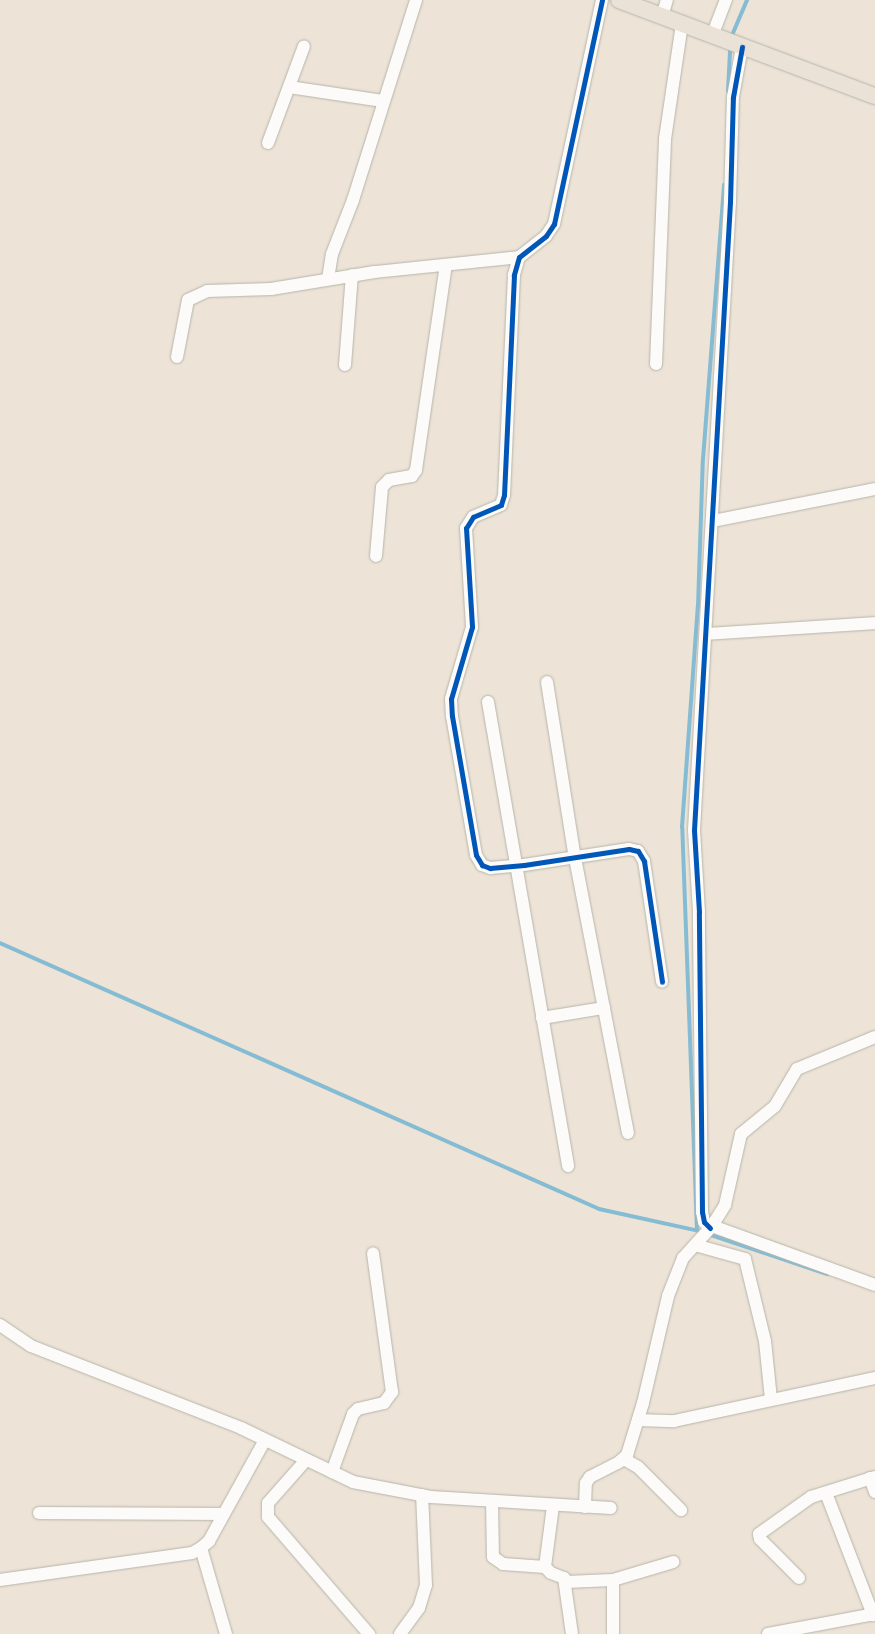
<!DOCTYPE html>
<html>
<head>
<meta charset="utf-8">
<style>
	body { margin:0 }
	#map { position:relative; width:875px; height:1634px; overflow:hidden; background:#ede4d7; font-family:Pangolin,sans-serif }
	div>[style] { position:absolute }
	.stream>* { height:4px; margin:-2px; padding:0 2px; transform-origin:2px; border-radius:2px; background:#85bcd4 }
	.roads { filter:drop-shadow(0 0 1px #b6b4aa) drop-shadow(0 0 1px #b6b4aa) }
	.minor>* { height:12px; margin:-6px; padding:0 6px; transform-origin:6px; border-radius:6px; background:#fcfbf9 }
	.major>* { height:16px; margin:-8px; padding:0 8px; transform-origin:8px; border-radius:8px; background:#eae2d6 }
	.cycleway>* { height:5px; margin:-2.5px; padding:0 2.5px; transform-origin:2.5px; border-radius:2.5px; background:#0057b8 }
	span { translate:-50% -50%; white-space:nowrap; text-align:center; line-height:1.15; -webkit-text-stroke:4.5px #fff; paint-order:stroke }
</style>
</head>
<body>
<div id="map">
	<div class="stream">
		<div style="left:733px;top:33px;width:36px;rotate:-67deg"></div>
		<div style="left:728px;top:91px;width:40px;rotate:-87.1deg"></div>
		<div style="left:0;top:943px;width:655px;rotate:23.94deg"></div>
		<div style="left:599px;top:1209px;width:102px;rotate:12.4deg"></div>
		<div style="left:697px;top:1230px;width:403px;rotate:-92.1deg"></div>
		<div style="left:682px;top:827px;width:222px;rotate:-85.9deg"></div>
		<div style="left:698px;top:606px;width:147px;rotate:-88.1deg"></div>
		<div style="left:703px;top:459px;width:275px;rotate:-85.6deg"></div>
		<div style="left:708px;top:1234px;width:126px;rotate:18.6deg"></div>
	</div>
	<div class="roads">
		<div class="minor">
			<div style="left:602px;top:0;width:229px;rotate:102.1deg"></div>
			<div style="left:554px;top:224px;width:14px;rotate:124deg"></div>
			<div style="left:546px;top:236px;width:34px;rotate:142deg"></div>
			<div style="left:519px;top:257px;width:19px;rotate:106deg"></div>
			<div style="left:514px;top:275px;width:220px;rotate:92.6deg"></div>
			<div style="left:504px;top:495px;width:10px;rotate:107deg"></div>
			<div style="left:501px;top:505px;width:30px;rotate:157deg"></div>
			<div style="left:473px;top:517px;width:13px;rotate:122deg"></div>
			<div style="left:466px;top:528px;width:99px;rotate:86.5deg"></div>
			<div style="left:472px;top:627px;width:75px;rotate:106.3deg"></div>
			<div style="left:451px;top:699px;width:17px;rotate:87deg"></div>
			<div style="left:452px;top:716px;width:141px;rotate:80.2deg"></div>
			<div style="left:476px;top:855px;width:12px;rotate:59deg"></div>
			<div style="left:482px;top:865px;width:9px;rotate:21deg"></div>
			<div style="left:490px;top:868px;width:34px;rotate:-5deg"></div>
			<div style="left:524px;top:865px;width:106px;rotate:-8.7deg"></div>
			<div style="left:629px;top:849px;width:9px;rotate:13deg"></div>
			<div style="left:638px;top:851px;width:12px;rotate:59deg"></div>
			<div style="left:644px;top:861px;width:122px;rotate:81.5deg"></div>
			<div style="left:662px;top:16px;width:17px;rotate:-73deg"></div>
			<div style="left:712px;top:36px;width:39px;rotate:-69deg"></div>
			<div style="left:289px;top:87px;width:95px;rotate:8.5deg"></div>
			<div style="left:268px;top:143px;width:103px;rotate:-69.6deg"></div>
			<div style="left:328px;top:279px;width:25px;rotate:-81deg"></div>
			<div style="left:332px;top:254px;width:58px;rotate:-68.7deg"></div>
			<div style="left:353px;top:200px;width:210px;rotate:-72.5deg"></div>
			<div style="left:177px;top:357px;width:58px;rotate:-79.1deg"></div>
			<div style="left:188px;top:300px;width:21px;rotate:-25deg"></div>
			<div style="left:207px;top:291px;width:64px;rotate:-1.8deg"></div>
			<div style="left:271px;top:289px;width:105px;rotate:-9.3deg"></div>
			<div style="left:375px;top:272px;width:145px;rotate:-5.9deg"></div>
			<div style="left:656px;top:364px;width:225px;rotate:-87.7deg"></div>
			<div style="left:665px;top:139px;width:116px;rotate:-81.6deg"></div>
			<div style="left:345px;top:365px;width:90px;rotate:-85.6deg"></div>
			<div style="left:713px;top:521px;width:165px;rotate:-11.2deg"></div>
			<div style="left:376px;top:556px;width:69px;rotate:-85deg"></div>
			<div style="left:382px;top:487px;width:10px;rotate:-45deg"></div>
			<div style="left:389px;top:480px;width:23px;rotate:-10deg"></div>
			<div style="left:412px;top:476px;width:7px;rotate:-56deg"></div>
			<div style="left:416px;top:470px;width:207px;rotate:-81.7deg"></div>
			<div style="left:706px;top:634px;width:169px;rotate:-3.7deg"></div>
			<div style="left:547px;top:682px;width:178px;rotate:81deg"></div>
			<div style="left:575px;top:858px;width:280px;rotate:79.1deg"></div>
			<div style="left:488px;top:702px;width:471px;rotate:80.2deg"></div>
			<div style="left:542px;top:1018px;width:63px;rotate:-9.2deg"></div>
			<div style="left:712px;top:1226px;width:173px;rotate:19.9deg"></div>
			<div style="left:710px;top:1228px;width:8px;rotate:-135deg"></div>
			<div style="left:704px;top:1222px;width:10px;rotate:-101deg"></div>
			<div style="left:702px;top:1212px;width:300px;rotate:-90.6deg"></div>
			<div style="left:699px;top:912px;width:82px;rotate:-93.5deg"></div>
			<div style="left:694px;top:830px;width:629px;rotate:-86.72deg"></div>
			<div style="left:730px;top:202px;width:105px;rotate:-88.4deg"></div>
			<div style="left:733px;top:97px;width:51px;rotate:-79.8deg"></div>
			<div style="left:695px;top:1245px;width:52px;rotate:15.6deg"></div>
			<div style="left:745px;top:1259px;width:84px;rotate:76.3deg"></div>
			<div style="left:765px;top:1341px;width:58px;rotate:84.1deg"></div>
			<div style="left:0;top:1325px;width:37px;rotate:34deg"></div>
			<div style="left:31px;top:1346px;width:225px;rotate:21.3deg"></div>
			<div style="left:241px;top:1428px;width:124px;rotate:25.7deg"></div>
			<div style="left:353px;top:1482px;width:79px;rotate:10.9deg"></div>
			<div style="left:431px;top:1497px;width:180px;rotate:3.5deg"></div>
			<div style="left:638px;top:1420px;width:36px;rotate:2deg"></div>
			<div style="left:674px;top:1421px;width:206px;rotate:-12.1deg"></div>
			<div style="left:624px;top:1459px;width:16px;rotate:30deg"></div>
			<div style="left:638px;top:1467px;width:61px;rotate:45deg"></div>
			<div style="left:306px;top:1460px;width:57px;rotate:131.5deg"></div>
			<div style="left:268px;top:1503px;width:14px;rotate:90deg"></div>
			<div style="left:268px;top:1517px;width:155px;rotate:49.2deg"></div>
			<div style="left:332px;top:1472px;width:62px;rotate:-70.1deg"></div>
			<div style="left:353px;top:1414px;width:7px;rotate:-45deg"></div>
			<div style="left:358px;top:1409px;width:27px;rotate:-13deg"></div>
			<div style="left:384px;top:1403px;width:14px;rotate:-54deg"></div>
			<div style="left:392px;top:1392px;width:140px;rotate:-97.8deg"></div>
			<div style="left:870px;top:1478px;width:15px;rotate:70deg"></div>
			<div style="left:826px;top:1493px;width:131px;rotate:68.9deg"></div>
			<div style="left:492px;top:1501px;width:56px;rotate:89deg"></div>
			<div style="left:493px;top:1557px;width:12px;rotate:35deg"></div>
			<div style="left:503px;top:1564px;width:42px;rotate:4.1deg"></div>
			<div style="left:553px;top:1506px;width:62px;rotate:97.5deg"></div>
			<div style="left:545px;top:1567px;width:8px;rotate:45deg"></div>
			<div style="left:551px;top:1573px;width:14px;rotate:21deg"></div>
			<div style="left:564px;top:1578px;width:57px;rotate:81.9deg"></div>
			<div style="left:585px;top:1507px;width:24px;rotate:-88deg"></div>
			<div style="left:586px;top:1483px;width:7px;rotate:-56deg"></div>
			<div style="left:590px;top:1477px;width:33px;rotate:-27deg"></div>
			<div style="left:619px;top:1462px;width:11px;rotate:-41deg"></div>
			<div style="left:627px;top:1455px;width:54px;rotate:-72.9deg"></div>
			<div style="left:643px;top:1403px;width:110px;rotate:-76.8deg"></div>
			<div style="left:668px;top:1296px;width:41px;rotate:-68.5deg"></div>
			<div style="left:683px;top:1258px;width:43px;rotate:-47.8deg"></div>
			<div style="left:712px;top:1226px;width:25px;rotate:-58deg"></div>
			<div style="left:725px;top:1205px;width:73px;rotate:-77.3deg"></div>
			<div style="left:741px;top:1134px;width:44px;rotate:-39.5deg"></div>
			<div style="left:775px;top:1106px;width:43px;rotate:-59.3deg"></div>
			<div style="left:797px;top:1069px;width:84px;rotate:-22.3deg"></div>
			<div style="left:39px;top:1513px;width:184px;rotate:0.3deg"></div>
			<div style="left:201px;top:1548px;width:90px;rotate:73.8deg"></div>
			<div style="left:799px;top:1578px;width:55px;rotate:-135deg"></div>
			<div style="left:760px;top:1539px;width:5px;rotate:-101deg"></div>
			<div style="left:759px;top:1534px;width:64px;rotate:-35.4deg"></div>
			<div style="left:811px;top:1497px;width:67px;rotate:-17.4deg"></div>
			<div style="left:0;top:1580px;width:194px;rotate:-8deg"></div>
			<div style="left:192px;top:1553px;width:10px;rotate:-29deg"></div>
			<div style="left:201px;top:1548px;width:11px;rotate:-41deg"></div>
			<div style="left:209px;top:1541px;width:115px;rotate:-61deg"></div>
			<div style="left:613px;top:1580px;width:54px;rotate:90deg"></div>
			<div style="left:566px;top:1582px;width:47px;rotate:-2.4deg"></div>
			<div style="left:613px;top:1580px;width:63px;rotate:-16.7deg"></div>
			<div style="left:400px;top:1634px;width:32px;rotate:-54deg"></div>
			<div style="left:419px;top:1608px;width:24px;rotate:-73deg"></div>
			<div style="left:426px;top:1585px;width:90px;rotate:-92.5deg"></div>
			<div style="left:768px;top:1634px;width:109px;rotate:-10.6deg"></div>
		</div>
		<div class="major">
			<div style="left:619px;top:0;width:273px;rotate:20.6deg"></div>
		</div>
	</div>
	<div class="cycleway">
		<div style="left:602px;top:0;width:229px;rotate:102.1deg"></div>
		<div style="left:554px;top:224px;width:14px;rotate:124deg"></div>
		<div style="left:546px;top:236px;width:34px;rotate:142deg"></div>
		<div style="left:519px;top:257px;width:19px;rotate:106deg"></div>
		<div style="left:514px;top:275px;width:220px;rotate:92.6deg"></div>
		<div style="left:504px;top:495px;width:10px;rotate:107deg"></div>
		<div style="left:501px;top:505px;width:30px;rotate:157deg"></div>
		<div style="left:473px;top:517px;width:13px;rotate:122deg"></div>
		<div style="left:466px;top:528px;width:99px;rotate:86.5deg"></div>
		<div style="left:472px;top:627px;width:75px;rotate:106.3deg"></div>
		<div style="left:451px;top:699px;width:17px;rotate:87deg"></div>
		<div style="left:452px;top:716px;width:141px;rotate:80.2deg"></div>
		<div style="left:476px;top:855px;width:12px;rotate:59deg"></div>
		<div style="left:482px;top:865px;width:9px;rotate:21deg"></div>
		<div style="left:490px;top:868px;width:34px;rotate:-5deg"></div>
		<div style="left:524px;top:865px;width:106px;rotate:-8.7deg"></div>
		<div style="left:629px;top:849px;width:9px;rotate:13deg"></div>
		<div style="left:638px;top:851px;width:12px;rotate:59deg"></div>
		<div style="left:644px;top:861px;width:122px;rotate:81.5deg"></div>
		<div style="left:710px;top:1228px;width:8px;rotate:-135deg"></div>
		<div style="left:704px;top:1222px;width:10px;rotate:-101deg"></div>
		<div style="left:702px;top:1212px;width:300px;rotate:-90.6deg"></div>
		<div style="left:699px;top:912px;width:82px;rotate:-93.5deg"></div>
		<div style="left:694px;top:830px;width:629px;rotate:-86.72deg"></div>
		<div style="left:730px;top:202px;width:105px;rotate:-88.4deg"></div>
		<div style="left:733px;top:97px;width:51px;rotate:-79.8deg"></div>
	</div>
</div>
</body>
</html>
